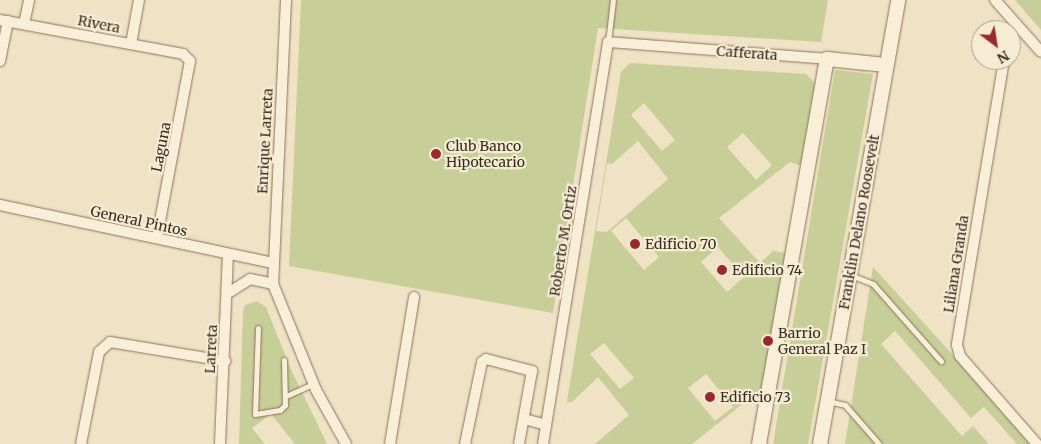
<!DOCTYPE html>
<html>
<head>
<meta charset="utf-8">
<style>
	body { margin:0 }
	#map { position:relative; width:1041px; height:444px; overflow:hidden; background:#efe2c5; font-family:Merriweather,serif }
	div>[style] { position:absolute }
	.green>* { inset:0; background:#c8ce98 }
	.roads { filter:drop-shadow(0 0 1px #8a735a) drop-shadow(0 0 1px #8a735a) }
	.lane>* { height:5px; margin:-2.5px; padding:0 2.5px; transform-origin:2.5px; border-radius:2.5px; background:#f9efd8 }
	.street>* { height:10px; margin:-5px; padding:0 5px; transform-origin:5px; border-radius:5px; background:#f9efd8 }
	.secondary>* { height:14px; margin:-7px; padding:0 7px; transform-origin:7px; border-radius:7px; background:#f9efd8 }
	.dots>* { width:14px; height:14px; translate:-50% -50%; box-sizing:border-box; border:2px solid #f6ecd4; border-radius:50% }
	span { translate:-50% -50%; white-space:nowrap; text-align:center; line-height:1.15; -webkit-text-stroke:4.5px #f6ecd4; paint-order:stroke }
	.street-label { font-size:14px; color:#3a2c1f }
	.poi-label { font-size:14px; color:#3a2c1f }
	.left { translate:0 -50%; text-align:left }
	.north { position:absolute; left:971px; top:20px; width:50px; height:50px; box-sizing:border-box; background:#f6ecd4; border:1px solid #ab9f8c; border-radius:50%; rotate:149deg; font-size:14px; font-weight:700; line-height:20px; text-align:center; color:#3a2c1f }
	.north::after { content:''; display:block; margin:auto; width:18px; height:22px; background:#9b292c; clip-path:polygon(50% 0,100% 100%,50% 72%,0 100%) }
</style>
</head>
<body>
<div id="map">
	<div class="green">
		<div style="clip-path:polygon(301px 0,828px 0,821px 42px,598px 28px,553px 313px,289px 266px)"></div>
		<div style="clip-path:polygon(1015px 0,1041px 0,1041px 30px)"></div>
		<div style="clip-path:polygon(evenodd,630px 63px,806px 74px,817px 85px,759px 408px,750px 398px,692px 444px,595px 444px,629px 415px,598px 377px,572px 402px,567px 402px,560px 444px,621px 72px,630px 63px,644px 103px,675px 140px,662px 151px,631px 115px,644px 103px,630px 63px,743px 133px,772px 165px,756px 180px,727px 147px,743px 133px,630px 63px,638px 141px,668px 179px,607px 232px,596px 231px,607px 163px,612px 164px,638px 141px,630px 63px,790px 162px,801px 166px,786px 253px,773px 251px,760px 263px,719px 218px,790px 162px,630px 63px,626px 218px,659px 257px,644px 270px,611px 231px,626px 218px,630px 63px,718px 247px,744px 277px,727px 292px,701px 262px,718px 247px,630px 63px,604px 343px,634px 378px,620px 389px,590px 354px,604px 343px,630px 63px,706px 374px,733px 407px,715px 421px,688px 388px,706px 374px)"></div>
		<div style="clip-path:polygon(835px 70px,873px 74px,808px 444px,773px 444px)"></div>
		<div style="clip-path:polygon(873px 267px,952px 354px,1030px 444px,1017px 444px,984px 407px,971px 418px,895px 331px,881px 344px,962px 436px,973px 426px,989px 444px,845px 444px)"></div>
		<div style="clip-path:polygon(257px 301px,266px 307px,290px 367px,327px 444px,295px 444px,271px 414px,252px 428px,265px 444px,239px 444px,243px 312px,245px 305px)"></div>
	</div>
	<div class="roads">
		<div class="lane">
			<div style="left:608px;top:42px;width:42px;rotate:-83.2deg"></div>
			<div style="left:851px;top:275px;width:24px;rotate:22deg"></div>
			<div style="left:873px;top:284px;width:103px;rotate:48.6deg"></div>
			<div style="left:258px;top:328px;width:86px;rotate:92deg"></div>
			<div style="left:255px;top:414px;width:25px;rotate:-9deg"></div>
			<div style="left:280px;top:410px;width:7px;rotate:-45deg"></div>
			<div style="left:285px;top:405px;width:45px;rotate:-91.3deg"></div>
			<div style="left:286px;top:396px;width:30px;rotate:-24deg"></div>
			<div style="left:828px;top:401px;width:17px;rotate:13deg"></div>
			<div style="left:845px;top:405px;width:52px;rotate:48.9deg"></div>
		</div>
		<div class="street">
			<div style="left:286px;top:0;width:284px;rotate:92.6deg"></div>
			<div style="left:273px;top:284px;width:114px;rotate:67.9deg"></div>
			<div style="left:316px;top:390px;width:62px;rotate:60.9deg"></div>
			<div style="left:995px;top:0;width:69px;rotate:48.5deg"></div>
			<div style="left:0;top:20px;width:186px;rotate:10.5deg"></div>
			<div style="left:183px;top:54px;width:10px;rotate:45deg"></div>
			<div style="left:190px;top:61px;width:180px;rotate:100.6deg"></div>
			<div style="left:24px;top:24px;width:25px;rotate:-78deg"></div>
			<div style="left:131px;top:44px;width:45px;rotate:-79.7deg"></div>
			<div style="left:1004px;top:60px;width:289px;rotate:99.4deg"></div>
			<div style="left:957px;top:345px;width:11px;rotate:75deg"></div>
			<div style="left:960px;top:356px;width:117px;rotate:48.8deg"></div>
			<div style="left:0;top:61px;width:41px;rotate:-78.7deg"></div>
			<div style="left:0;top:205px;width:279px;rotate:12deg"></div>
			<div style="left:228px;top:293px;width:26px;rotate:-32deg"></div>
			<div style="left:250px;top:279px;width:24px;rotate:12deg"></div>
			<div style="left:524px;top:419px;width:23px;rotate:15deg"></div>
			<div style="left:81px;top:444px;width:94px;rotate:-78.9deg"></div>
			<div style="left:99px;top:352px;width:15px;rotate:-42deg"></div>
			<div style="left:110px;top:342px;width:117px;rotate:9.4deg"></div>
			<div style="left:220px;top:444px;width:189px;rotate:-87.6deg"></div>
			<div style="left:390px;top:444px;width:149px;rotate:-80.7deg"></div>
			<div style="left:465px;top:444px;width:84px;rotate:-78.3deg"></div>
			<div style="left:482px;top:362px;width:5px;rotate:-37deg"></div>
			<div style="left:486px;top:359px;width:48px;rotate:14.6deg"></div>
			<div style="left:532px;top:371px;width:74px;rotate:100.1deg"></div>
			<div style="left:543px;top:444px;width:407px;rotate:-80.8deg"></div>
			<div style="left:608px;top:42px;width:220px;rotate:4.4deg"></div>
		</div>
		<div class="secondary">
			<div style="left:759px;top:444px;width:391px;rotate:-80deg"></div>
			<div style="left:827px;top:59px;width:59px;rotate:5.8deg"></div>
			<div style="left:820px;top:444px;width:451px;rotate:-80deg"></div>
		</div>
	</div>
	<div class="dots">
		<div style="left:436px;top:154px;background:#9b292c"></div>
		<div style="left:635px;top:244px;background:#9b292c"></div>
		<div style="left:722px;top:270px;background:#9b292c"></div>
		<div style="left:768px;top:341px;background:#9b292c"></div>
		<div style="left:710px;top:397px;background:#9b292c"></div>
	</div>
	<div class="street-label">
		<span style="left:99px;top:24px;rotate:11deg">Rivera</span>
		<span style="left:747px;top:53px;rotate:4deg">Cafferata</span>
		<span style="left:265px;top:141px;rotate:-87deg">Enrique Larreta</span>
		<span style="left:161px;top:147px;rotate:-79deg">Laguna</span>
		<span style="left:139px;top:221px;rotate:12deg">General Pintos</span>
		<span style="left:859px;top:222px;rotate:-80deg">Franklin Delano Roosevelt</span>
		<span style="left:563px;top:241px;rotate:-81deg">Roberto M. Ortiz</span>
		<span style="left:956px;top:264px;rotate:-81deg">Liliana Granda</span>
		<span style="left:211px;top:349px;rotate:-87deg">Larreta</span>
	</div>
	<div class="poi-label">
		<span class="left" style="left:446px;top:154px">Club Banco<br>Hipotecario</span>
		<span class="left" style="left:645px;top:244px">Edificio 70</span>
		<span class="left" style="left:732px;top:270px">Edificio 74</span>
		<span class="left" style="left:778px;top:341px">Barrio<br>General Paz I</span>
		<span class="left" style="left:720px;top:397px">Edificio 73</span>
	</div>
	<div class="north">N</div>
</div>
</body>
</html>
